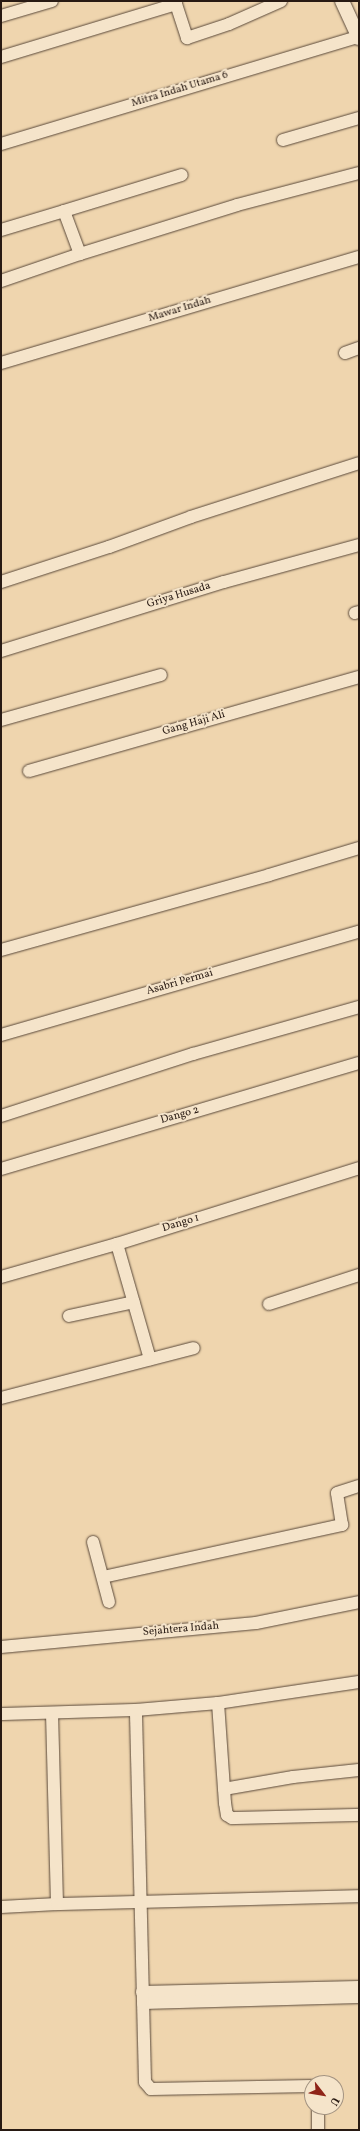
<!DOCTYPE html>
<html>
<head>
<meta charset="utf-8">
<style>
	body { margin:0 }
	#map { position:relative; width:360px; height:2131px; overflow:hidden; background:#efd5ae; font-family:Vollkorn,serif }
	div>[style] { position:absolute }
	.roads { filter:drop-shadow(0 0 1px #5a493a) drop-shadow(0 0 1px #5a493a) }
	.minor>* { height:12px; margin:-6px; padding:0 6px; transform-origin:6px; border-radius:6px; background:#f5e4ca }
	.tertiary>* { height:14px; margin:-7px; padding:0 7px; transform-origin:7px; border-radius:7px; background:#f5e4ca }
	span { translate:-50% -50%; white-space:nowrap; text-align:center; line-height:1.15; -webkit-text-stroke:4px #f5e4ca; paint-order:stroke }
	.street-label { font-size:11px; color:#281a13 }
	.frame { position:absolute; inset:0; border:2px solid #281a13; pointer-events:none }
	.north { position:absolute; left:304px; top:2075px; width:40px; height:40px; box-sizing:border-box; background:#f5e4ca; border:1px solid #a39381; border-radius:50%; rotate:121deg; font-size:11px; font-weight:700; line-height:16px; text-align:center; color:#281a13 }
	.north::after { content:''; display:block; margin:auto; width:14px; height:18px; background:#8f2418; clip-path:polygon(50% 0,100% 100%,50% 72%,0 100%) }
</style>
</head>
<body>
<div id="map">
	<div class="roads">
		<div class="minor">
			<div style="left:1px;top:16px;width:53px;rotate:-16.4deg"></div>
			<div style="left:1px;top:57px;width:183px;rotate:-16.8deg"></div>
			<div style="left:176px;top:4px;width:36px;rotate:72deg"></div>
			<div style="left:187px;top:38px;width:44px;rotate:-18.4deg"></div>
			<div style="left:229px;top:24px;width:57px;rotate:-23.9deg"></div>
			<div style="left:283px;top:140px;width:79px;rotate:-16.1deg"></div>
			<div style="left:1px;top:144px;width:373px;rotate:-16.7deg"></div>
			<div style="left:64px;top:211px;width:123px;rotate:-17deg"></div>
			<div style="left:1px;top:230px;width:66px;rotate:-16.8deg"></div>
			<div style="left:64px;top:211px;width:46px;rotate:69.6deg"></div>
			<div style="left:1px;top:281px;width:83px;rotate:-18.9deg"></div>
			<div style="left:80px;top:254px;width:164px;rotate:-17.3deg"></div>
			<div style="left:237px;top:205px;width:126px;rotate:-14.7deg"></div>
			<div style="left:345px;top:353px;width:15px;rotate:-20deg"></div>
			<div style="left:1px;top:363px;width:373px;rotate:-16.5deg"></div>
			<div style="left:1px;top:582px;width:114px;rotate:-18deg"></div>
			<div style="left:109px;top:547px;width:87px;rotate:-20.1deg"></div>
			<div style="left:191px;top:517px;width:176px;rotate:-17.8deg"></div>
			<div style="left:355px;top:613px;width:4px;rotate:-14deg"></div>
			<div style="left:1px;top:651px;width:233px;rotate:-17.2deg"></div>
			<div style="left:224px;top:582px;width:140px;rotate:-15.3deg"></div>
			<div style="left:1px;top:720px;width:166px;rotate:-15.7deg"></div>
			<div style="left:29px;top:771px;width:343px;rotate:-15.9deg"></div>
			<div style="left:1px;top:950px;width:278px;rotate:-15.6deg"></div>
			<div style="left:269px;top:875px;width:94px;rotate:-16.7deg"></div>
			<div style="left:1px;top:1035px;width:373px;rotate:-16.1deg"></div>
			<div style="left:1px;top:1116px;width:202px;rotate:-17.9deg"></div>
			<div style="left:193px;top:1054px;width:173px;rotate:-15.8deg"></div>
			<div style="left:1px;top:1169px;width:373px;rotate:-16.5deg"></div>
			<div style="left:117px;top:1244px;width:120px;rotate:74deg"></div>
			<div style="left:1px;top:1277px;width:121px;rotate:-15.9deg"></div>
			<div style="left:117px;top:1244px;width:254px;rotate:-17.4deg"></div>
			<div style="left:269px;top:1304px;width:95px;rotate:-17.9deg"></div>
			<div style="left:69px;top:1316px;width:66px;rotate:-12.2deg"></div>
			<div style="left:1px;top:1398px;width:199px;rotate:-14.5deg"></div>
			<div style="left:93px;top:1542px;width:62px;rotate:75.1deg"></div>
			<div style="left:103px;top:1577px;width:245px;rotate:-12.3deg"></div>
			<div style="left:342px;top:1525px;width:32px;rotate:-99deg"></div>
			<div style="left:337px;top:1493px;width:23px;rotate:-18deg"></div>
			<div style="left:1px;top:1647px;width:256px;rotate:-5.4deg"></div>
			<div style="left:256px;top:1623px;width:105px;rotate:-11.5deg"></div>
			<div style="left:218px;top:1703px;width:143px;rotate:-8.5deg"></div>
			<div style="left:52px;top:1713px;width:191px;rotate:88.5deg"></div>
			<div style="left:1px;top:1714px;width:135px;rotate:-1.7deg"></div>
			<div style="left:224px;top:1789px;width:70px;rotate:-9.9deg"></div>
			<div style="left:293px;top:1777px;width:66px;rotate:-6.1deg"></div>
			<div style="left:1px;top:1907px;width:56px;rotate:-3.1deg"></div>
			<div style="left:57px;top:1904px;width:302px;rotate:-1.5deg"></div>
			<div style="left:142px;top:1992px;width:217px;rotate:-1.3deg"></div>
			<div style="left:143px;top:2003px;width:216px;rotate:-1.6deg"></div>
			<div style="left:312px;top:2086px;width:161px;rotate:178.9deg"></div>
			<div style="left:151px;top:2089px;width:9px;rotate:-131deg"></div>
			<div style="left:145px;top:2082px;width:372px;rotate:-91.4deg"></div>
			<div style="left:136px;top:1710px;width:82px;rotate:-4.9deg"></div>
			<div style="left:218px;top:1703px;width:100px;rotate:86deg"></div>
			<div style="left:225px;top:1803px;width:12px;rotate:81deg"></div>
			<div style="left:227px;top:1815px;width:6px;rotate:31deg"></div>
			<div style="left:232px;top:1818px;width:127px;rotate:-1.4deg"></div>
			<div style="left:318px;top:2107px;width:23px;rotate:90deg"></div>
		</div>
		<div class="tertiary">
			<div style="left:342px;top:1px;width:41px;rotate:65.3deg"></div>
		</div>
	</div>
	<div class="street-label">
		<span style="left:180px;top:90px;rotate:-17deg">Mitra Indah Utama 6</span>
		<span style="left:180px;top:310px;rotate:-17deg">Mawar Indah</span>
		<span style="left:179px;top:596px;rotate:-17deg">Griya Husada</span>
		<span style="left:194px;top:724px;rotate:-16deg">Gang Haji Ali</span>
		<span style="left:180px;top:983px;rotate:-16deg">Asabri Permai</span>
		<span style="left:180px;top:1116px;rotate:-16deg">Dango 2</span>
		<span style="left:181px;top:1224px;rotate:-17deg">Dango 1</span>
		<span style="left:181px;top:1630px;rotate:-5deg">Sejahtera Indah</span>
	</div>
	<div class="frame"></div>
	<div class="north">U</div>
</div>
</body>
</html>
